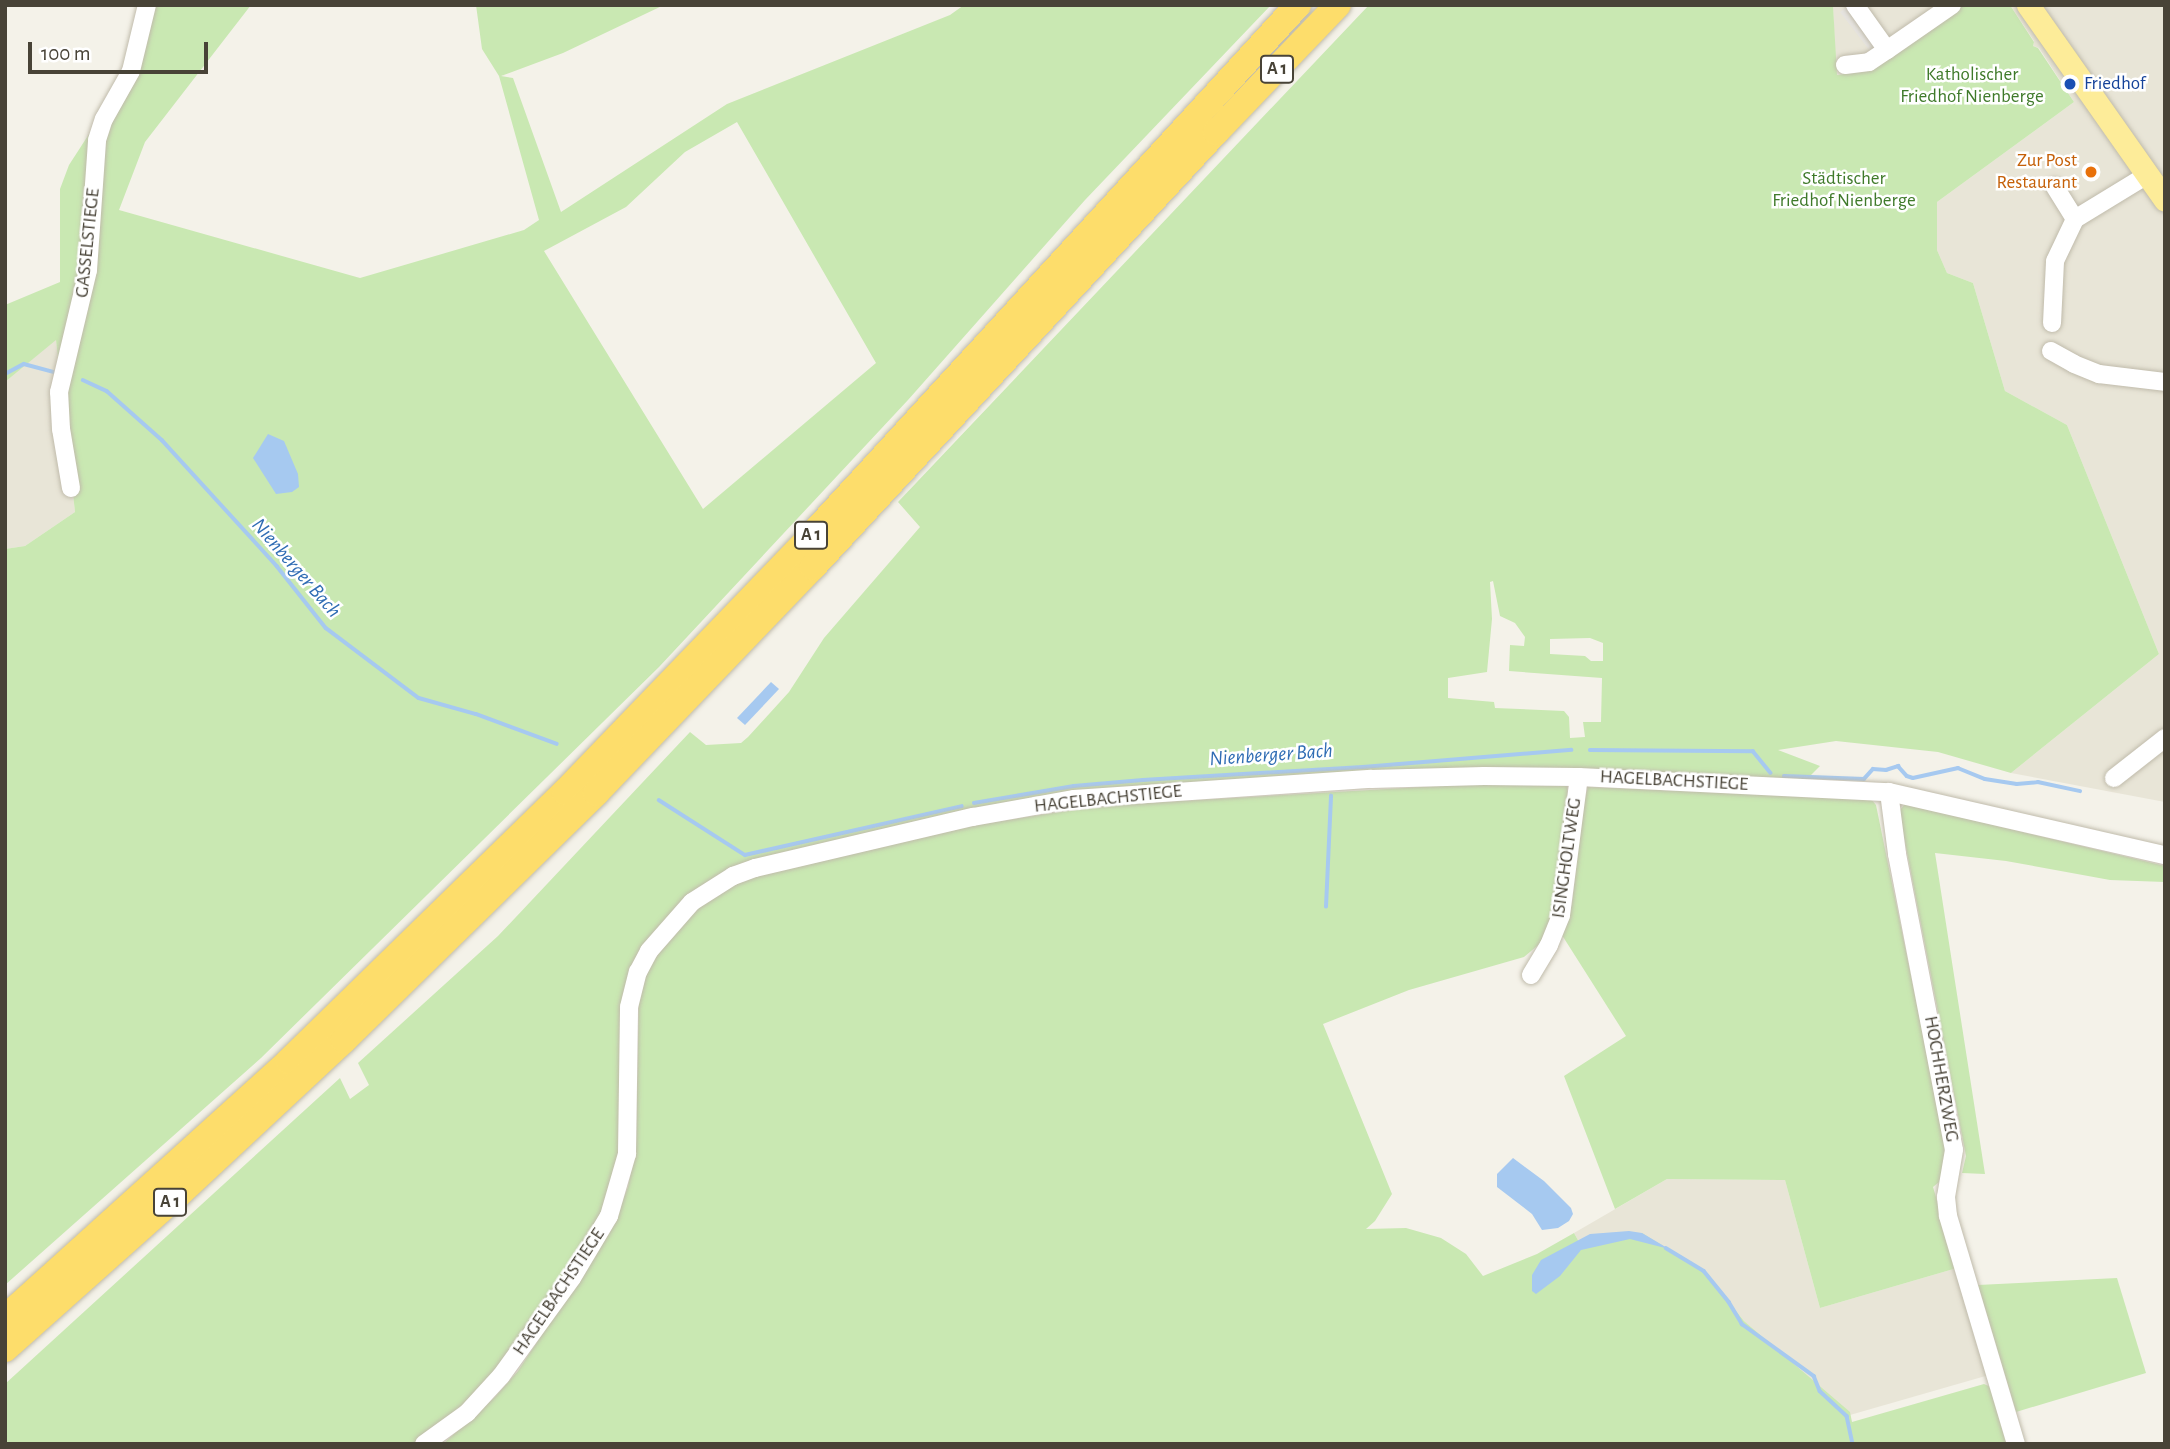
<!DOCTYPE html>
<html>
<head>
<meta charset="utf-8">
<style>
	body { margin:0 }
	#map { position:relative; width:2170px; height:1449px; overflow:hidden; background:#f4f2e9; font-family:"Alegreya Sans",sans-serif }
	div>[style] { position:absolute }
	.residential>* { inset:0; background:#e8e5d7 }
	.green>* { inset:0; background:#c9e8b2 }
	.parking>* { inset:0; background:#e6e4e0 }
	.water>* { inset:0; background:#a6c9f0 }
	.stream>* { height:3.5px; margin:-1.75px; padding:0 1.75px; transform-origin:1.75px; border-radius:1.75px; background:#a6c9f0 }
	.roads { filter:drop-shadow(0 0 2px #c0bbab) drop-shadow(0 0 2px #c0bbab) }
	.minor>* { height:18px; margin:-9px; padding:0 9px; transform-origin:9px; border-radius:9px; background:#fff }
	.major>* { height:23px; margin:-11.5px; padding:0 11.5px; transform-origin:11.5px; border-radius:11.5px; background:#fdec99 }
	.highway>* { height:26px; margin:-13px; padding:0 13px; transform-origin:13px; border-radius:13px; background:#fddd6b }
	.dots>* { width:19px; height:19px; translate:-50% -50%; box-sizing:border-box; border:4px solid #fff; border-radius:50% }
	span { translate:-50% -50%; white-space:nowrap; text-align:center; line-height:1.15; -webkit-text-stroke:5px #fff; paint-order:stroke }
	.shield-label span { padding:2px 5px; background:#fff; border:2px solid; border-radius:5px; -webkit-text-stroke-width:0 }
	.shield-label { font-size:18px; color:#484337; font-weight:700 }
	.park-label { font-size:19px; color:#3f7a2a }
	.transit-label { font-size:19px; color:#164399 }
	.left { translate:0 -50%; text-align:left }
	.food-label { font-size:19px; color:#c56008 }
	.right { translate:-100% -50%; text-align:right }
	.street-label { font-size:19px; color:#484337 }
	.water-label { font-size:21px; color:#306db4; font-style:italic }
	.frame { position:absolute; inset:0; border:7px solid #484337; pointer-events:none }
	.scale { position:absolute; left:28px; top:42px; width:180px; height:32px; box-sizing:border-box; border:4px solid #484337; border-top:0; padding-left:9px; font-size:21px; line-height:24px; white-space:nowrap; color:#484337; -webkit-text-stroke:5px #fff; paint-order:stroke }
</style>
</head>
<body>
<div id="map">
	<div class="residential">
		<div style="clip-path:polygon(1833px 5px,1962px 5px,1865px 71px,1836px 75px)"></div>
		<div style="clip-path:polygon(2010px 5px,2165px 5px,2165px 802px,2011px 773px,2159px 654px,2067px 425px,2005px 391px,1973px 283px,1947px 273px,1937px 250px,1937px 202px,2074px 102px,2039px 48px,2033px 46px,2034px 41px)"></div>
		<div style="clip-path:polygon(56px 339px,75px 512px,25px 546px,5px 549px,5px 382px)"></div>
		<div style="clip-path:polygon(1667px 1179px,1785px 1180px,1820px 1308px,1957px 1268px,1989px 1375px,1850px 1415px,1744px 1321px,1704px 1271px,1579px 1242px,1574px 1233px)"></div>
	</div>
	<div class="green">
		<div style="clip-path:polygon(evenodd,155px 5px,251px 5px,145px 142px,119px 210px,360px 278px,524px 230px,539px 220px,499px 76px,482px 49px,476px 5px,664px 5px,563px 53px,501px 76px,513px 78px,561px 212px,727px 104px,950px 15px,964px 5px,1271px 5px,1085px 200px,908px 400px,659px 667px,261px 1058px,5px 1285px,5px 549px,25px 546px,75px 512px,56px 340px,5px 382px,5px 305px,60px 282px,60px 189px,69px 165px,91px 131px,155px 5px,737px 122px,876px 363px,703px 509px,544px 251px,626px 207px,685px 152px,737px 122px)"></div>
		<div style="clip-path:polygon(evenodd,1369px 5px,1833px 5px,1837px 75px,1865px 71px,1962px 5px,2010px 5px,2034px 42px,2033px 46px,2038px 48px,2074px 102px,1937px 202px,1937px 250px,1947px 273px,1973px 283px,2005px 391px,2067px 425px,2159px 654px,2011px 773px,1938px 752px,1836px 741px,1778px 750px,1820px 766px,1804px 782px,1679px 776px,1034px 801px,709px 889px,638px 972px,623px 1174px,525px 1344px,424px 1444px,5px 1444px,5px 1384px,340px 1078px,350px 1099px,369px 1085px,358px 1063px,498px 936px,690px 732px,706px 745px,741px 743px,748px 737px,789px 692px,824px 638px,920px 527px,898px 502px,1369px 5px,1493px 581px,1500px 616px,1515px 623px,1525px 637px,1524px 646px,1510px 645px,1509px 671px,1602px 678px,1601px 722px,1583px 722px,1585px 737px,1570px 738px,1569px 717px,1564px 711px,1495px 708px,1494px 702px,1448px 698px,1448px 678px,1487px 672px,1492px 619px,1490px 582px,1493px 581px,1369px 5px,1590px 638px,1603px 643px,1603px 661px,1591px 661px,1585px 656px,1550px 654px,1550px 639px,1590px 638px)"></div>
		<div style="clip-path:polygon(1474px 784px,1567px 786px,1569px 805px,1558px 902px,1543px 941px,1524px 957px,1409px 990px,1323px 1024px,1392px 1194px,1375px 1221px,1366px 1229px,1406px 1228px,1441px 1238px,1466px 1254px,1483px 1276px,1537px 1254px,1574px 1233px,1579px 1242px,1642px 1233px,1704px 1271px,1744px 1321px,1850px 1412px,1852px 1422px,1984px 1384px,1993px 1388px,2009px 1444px,443px 1444px,495px 1397px,518px 1371px,610px 1232px,628px 1187px,636px 1148px,639px 992px,654px 953px,684px 914px,739px 877px,983px 824px,1059px 812px,1130px 804px)"></div>
		<div style="clip-path:polygon(1588px 787px,1871px 799px,1876px 805px,1948px 1157px,1939px 1182px,1933px 1187px,1957px 1268px,1820px 1308px,1785px 1180px,1667px 1179px,1615px 1209px,1564px 1076px,1626px 1036px,1560px 932px,1572px 904px,1583px 806px)"></div>
		<div style="clip-path:polygon(1905px 804px,2165px 866px,2165px 882px,2110px 880px,2006px 861px,1935px 853px,1985px 1174px,1962px 1173px,1966px 1156px,1899px 811px)"></div>
		<div style="clip-path:polygon(2117px 1278px,2146px 1373px,2016px 1412px,1978px 1285px)"></div>
	</div>
	<div class="parking">
		<div style="clip-path:polygon(1847px 7px,1881px 51px,1874px 56px,1840px 12px)"></div>
	</div>
	<div class="water">
		<div style="clip-path:polygon(268px 434px,284px 441px,298px 474px,299px 487px,292px 492px,276px 494px,253px 458px)"></div>
		<div style="clip-path:polygon(771px 682px,779px 689px,745px 725px,737px 718px)"></div>
		<div style="clip-path:polygon(1513px 1158px,1544px 1181px,1571px 1208px,1573px 1214px,1569px 1221px,1558px 1228px,1542px 1230px,1532px 1214px,1497px 1187px,1497px 1174px)"></div>
		<div style="clip-path:polygon(1629px 1231px,1642px 1233px,1669px 1249px,1630px 1239px,1581px 1250px,1560px 1276px,1536px 1294px,1532px 1291px,1532px 1275px,1541px 1260px,1590px 1234px)"></div>
	</div>
	<div class="stream">
		<div style="left:5px;top:374px;width:21px;rotate:-28deg"></div>
		<div style="left:24px;top:364px;width:30px;rotate:15deg"></div>
		<div style="left:83px;top:380px;width:26px;rotate:25deg"></div>
		<div style="left:107px;top:391px;width:74px;rotate:41.7deg"></div>
		<div style="left:162px;top:440px;width:171px;rotate:47.6deg"></div>
		<div style="left:277px;top:566px;width:79px;rotate:51.7deg"></div>
		<div style="left:326px;top:628px;width:116px;rotate:37deg"></div>
		<div style="left:419px;top:698px;width:59px;rotate:15.7deg"></div>
		<div style="left:476px;top:714px;width:86px;rotate:20.3deg"></div>
		<div style="left:1590px;top:750px;width:163px;rotate:0.4deg"></div>
		<div style="left:1753px;top:751px;width:28px;rotate:51deg"></div>
		<div style="left:1784px;top:776px;width:80px;rotate:2.1deg"></div>
		<div style="left:1864px;top:779px;width:13px;rotate:-48deg"></div>
		<div style="left:1873px;top:769px;width:13px;rotate:4deg"></div>
		<div style="left:1886px;top:770px;width:13px;rotate:-18deg"></div>
		<div style="left:1898px;top:766px;width:13px;rotate:48deg"></div>
		<div style="left:1907px;top:776px;width:6px;rotate:18deg"></div>
		<div style="left:1913px;top:778px;width:46px;rotate:-12.5deg"></div>
		<div style="left:1958px;top:768px;width:29px;rotate:22deg"></div>
		<div style="left:1985px;top:779px;width:32px;rotate:9deg"></div>
		<div style="left:2017px;top:784px;width:21px;rotate:-5deg"></div>
		<div style="left:2038px;top:782px;width:43px;rotate:12.1deg"></div>
		<div style="left:659px;top:800px;width:102px;rotate:32.6deg"></div>
		<div style="left:745px;top:855px;width:222px;rotate:-12.7deg"></div>
		<div style="left:974px;top:803px;width:101px;rotate:-9.6deg"></div>
		<div style="left:1074px;top:786px;width:69px;rotate:-5deg"></div>
		<div style="left:1143px;top:780px;width:220px;rotate:-3.4deg"></div>
		<div style="left:1363px;top:767px;width:209px;rotate:-4.7deg"></div>
		<div style="left:1326px;top:907px;width:111px;rotate:-87.4deg"></div>
		<div style="left:1666px;top:1248px;width:44px;rotate:31.2deg"></div>
		<div style="left:1704px;top:1271px;width:40px;rotate:51deg"></div>
		<div style="left:1729px;top:1302px;width:26px;rotate:59deg"></div>
		<div style="left:1742px;top:1324px;width:89px;rotate:35.8deg"></div>
		<div style="left:1814px;top:1376px;width:16px;rotate:68deg"></div>
		<div style="left:1820px;top:1391px;width:37px;rotate:43deg"></div>
		<div style="left:1847px;top:1416px;width:29px;rotate:78deg"></div>
	</div>
	<div class="roads">
		<div class="minor">
			<div style="left:1855px;top:5px;width:55px;rotate:54.6deg"></div>
			<div style="left:1887px;top:50px;width:79px;rotate:-34.7deg"></div>
			<div style="left:1845px;top:65px;width:24px;rotate:-7deg"></div>
			<div style="left:1869px;top:62px;width:22px;rotate:-34deg"></div>
			<div style="left:2055px;top:187px;width:38px;rotate:58deg"></div>
			<div style="left:2052px;top:323px;width:62px;rotate:-87.2deg"></div>
			<div style="left:2055px;top:261px;width:47px;rotate:-64.5deg"></div>
			<div style="left:2075px;top:219px;width:84px;rotate:-31.4deg"></div>
			<div style="left:2051px;top:351px;width:26px;rotate:29deg"></div>
			<div style="left:2074px;top:364px;width:27px;rotate:22deg"></div>
			<div style="left:2099px;top:374px;width:66px;rotate:6.9deg"></div>
			<div style="left:71px;top:488px;width:60px;rotate:-99.6deg"></div>
			<div style="left:61px;top:429px;width:37px;rotate:-93deg"></div>
			<div style="left:59px;top:392px;width:125px;rotate:-76.6deg"></div>
			<div style="left:88px;top:270px;width:130px;rotate:-86deg"></div>
			<div style="left:97px;top:140px;width:22px;rotate:-72deg"></div>
			<div style="left:104px;top:119px;width:55px;rotate:-60.6deg"></div>
			<div style="left:131px;top:71px;width:68px;rotate:-76.4deg"></div>
			<div style="left:2114px;top:778px;width:65px;rotate:-38.1deg"></div>
			<div style="left:1889px;top:792px;width:63px;rotate:82.6deg"></div>
			<div style="left:1897px;top:854px;width:301px;rotate:79.1deg"></div>
			<div style="left:1954px;top:1150px;width:48px;rotate:99.7deg"></div>
			<div style="left:1946px;top:1197px;width:19px;rotate:84deg"></div>
			<div style="left:1948px;top:1216px;width:238px;rotate:73.4deg"></div>
			<div style="left:1531px;top:975px;width:35px;rotate:-59deg"></div>
			<div style="left:1549px;top:945px;width:32px;rotate:-68deg"></div>
			<div style="left:1561px;top:915px;width:139px;rotate:-82.6deg"></div>
			<div style="left:424px;top:1444px;width:53px;rotate:-35.8deg"></div>
			<div style="left:467px;top:1413px;width:50px;rotate:-47.4deg"></div>
			<div style="left:501px;top:1376px;width:121px;rotate:-54.1deg"></div>
			<div style="left:572px;top:1278px;width:72px;rotate:-59.2deg"></div>
			<div style="left:609px;top:1216px;width:65px;rotate:-73.8deg"></div>
			<div style="left:627px;top:1154px;width:147px;rotate:-89.2deg"></div>
			<div style="left:629px;top:1007px;width:36px;rotate:-76deg"></div>
			<div style="left:638px;top:972px;width:24px;rotate:-62deg"></div>
			<div style="left:649px;top:951px;width:65px;rotate:-48.7deg"></div>
			<div style="left:692px;top:902px;width:49px;rotate:-32.4deg"></div>
			<div style="left:733px;top:876px;width:23px;rotate:-20deg"></div>
			<div style="left:755px;top:868px;width:224px;rotate:-13.2deg"></div>
			<div style="left:973px;top:817px;width:103px;rotate:-10.1deg"></div>
			<div style="left:1074px;top:799px;width:298px;rotate:-3.9deg"></div>
			<div style="left:1371px;top:779px;width:113px;rotate:-1.5deg"></div>
			<div style="left:1484px;top:776px;width:95px;rotate:0.6deg"></div>
			<div style="left:1579px;top:777px;width:310px;rotate:2.8deg"></div>
			<div style="left:1889px;top:792px;width:283px;rotate:12.9deg"></div>
		</div>
		<div class="major">
			<div style="left:2028px;top:5px;width:238px;rotate:54.9deg"></div>
		</div>
		<div class="highway">
			<div style="left:5px;top:1318px;width:383px;rotate:-42.1deg"></div>
			<div style="left:289px;top:1061px;width:385px;rotate:-44.3deg"></div>
			<div style="left:565px;top:792px;width:354px;rotate:-46.1deg"></div>
			<div style="left:810px;top:537px;width:722px;rotate:-47.47deg"></div>
			<div style="left:5px;top:1349px;width:232px;rotate:-41.7deg"></div>
			<div style="left:178px;top:1195px;width:227px;rotate:-43deg"></div>
			<div style="left:344px;top:1040px;width:353px;rotate:-44.4deg"></div>
			<div style="left:596px;top:793px;width:313px;rotate:-46.2deg"></div>
			<div style="left:813px;top:567px;width:593px;rotate:-47.19deg"></div>
			<div style="left:1216px;top:132px;width:176px;rotate:-46.2deg"></div>
		</div>
	</div>
	<div class="dots">
		<div style="left:2070px;top:84px;background:#1a4fb4"></div>
		<div style="left:2091px;top:172px;background:#e8710a"></div>
	</div>
	<div class="shield-label">
		<span style="left:1277px;top:69px">A 1</span>
		<span style="left:811px;top:535px">A 1</span>
		<span style="left:170px;top:1202px">A 1</span>
	</div>
	<div class="park-label">
		<span style="left:1972px;top:86px">Katholischer<br>Friedhof Nienberge</span>
		<span style="left:1844px;top:190px">Städtischer<br>Friedhof Nienberge</span>
	</div>
	<div class="transit-label">
		<span class="left" style="left:2084px;top:84px">Friedhof</span>
	</div>
	<div class="food-label">
		<span class="right" style="left:2077px;top:172px">Zur Post<br>Restaurant</span>
	</div>
	<div class="street-label">
		<span style="left:88px;top:243px;rotate:-84deg">GASSELSTIEGE</span>
		<span style="left:1674px;top:781px;rotate:3deg">HAGELBACHSTIEGE</span>
		<span style="left:1108px;top:799px;rotate:-6deg">HAGELBACHSTIEGE</span>
		<span style="left:1567px;top:858px;rotate:-82deg">ISINGHOLTWEG</span>
		<span style="left:1941px;top:1079px;rotate:80deg">HOCHHERZWEG</span>
		<span style="left:559px;top:1292px;rotate:-56deg">HAGELBACHSTIEGE</span>
	</div>
	<div class="water-label">
		<span style="left:296px;top:568px;rotate:49deg">Nienberger Bach</span>
		<span style="left:1271px;top:755px;rotate:-4deg">Nienberger Bach</span>
	</div>
	<div class="frame"></div>
	<div class="scale">100 m</div>
</div>
</body>
</html>
